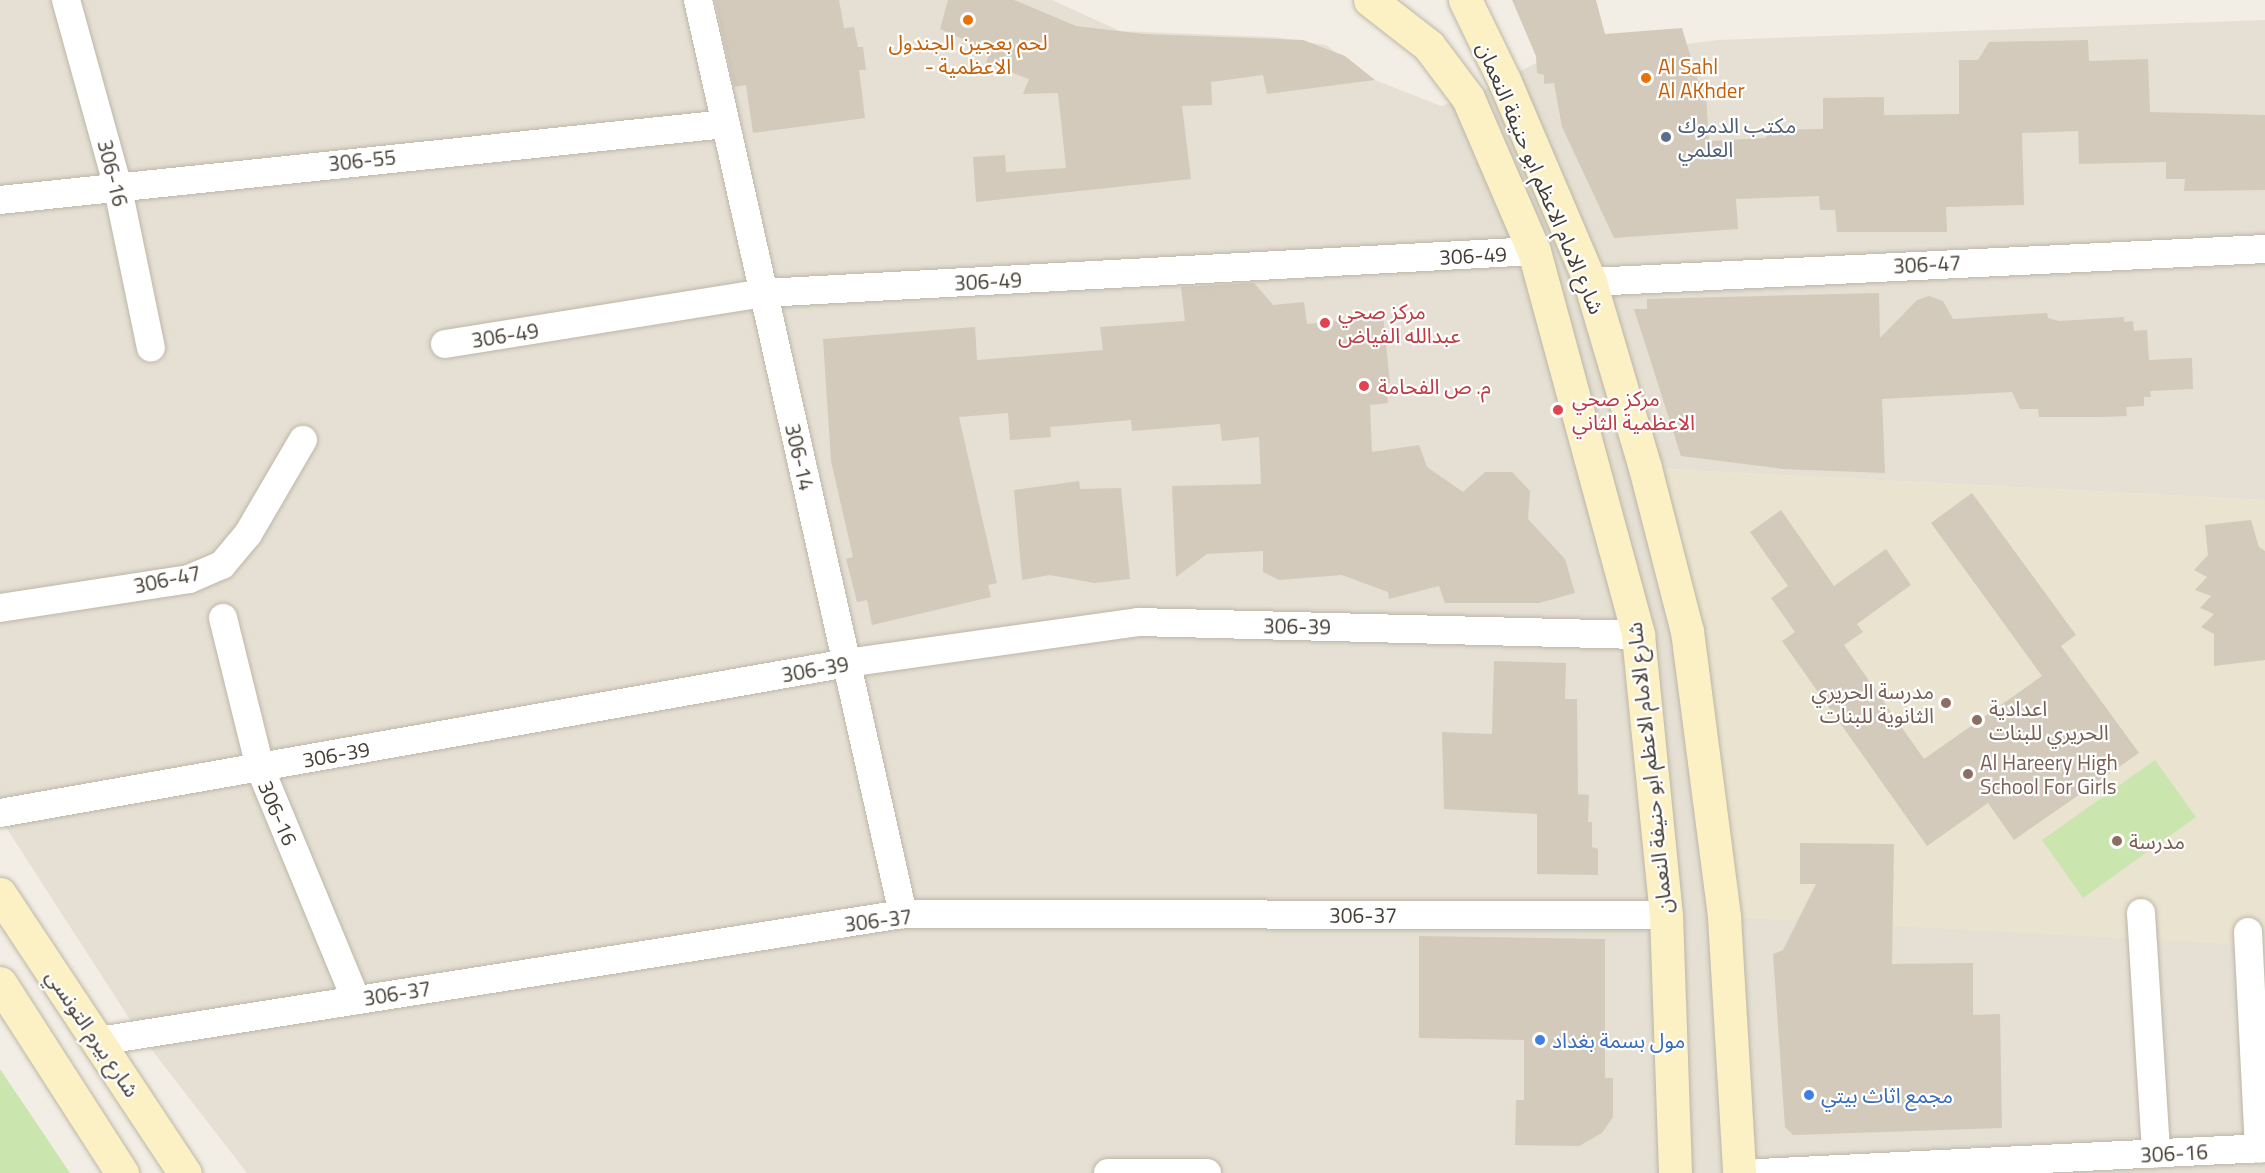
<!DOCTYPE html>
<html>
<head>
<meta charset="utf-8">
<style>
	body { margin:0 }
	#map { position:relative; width:2265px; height:1173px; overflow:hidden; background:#f2eee5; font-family:"Titillium Web","Noto Sans Arabic",sans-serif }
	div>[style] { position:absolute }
	.residential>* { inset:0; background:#e5e0d3 }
	.education>* { inset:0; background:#eae3cf }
	.green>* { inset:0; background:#cbe5af }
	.building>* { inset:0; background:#d3cabb }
	.roads { filter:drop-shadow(0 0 2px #bdb6a8) drop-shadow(0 0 2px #bdb6a8) }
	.street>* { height:28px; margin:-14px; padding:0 14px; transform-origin:14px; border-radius:14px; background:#fff }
	.secondary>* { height:33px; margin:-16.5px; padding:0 16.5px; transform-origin:16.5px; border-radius:16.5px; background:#fcf0c5 }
	.dots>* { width:16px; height:16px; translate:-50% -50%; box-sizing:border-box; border:3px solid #fff; border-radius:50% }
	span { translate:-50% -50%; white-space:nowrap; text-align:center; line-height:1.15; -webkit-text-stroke:4.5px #fff; paint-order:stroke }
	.food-label { font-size:21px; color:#c56008 }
	.left { translate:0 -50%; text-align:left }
	.service-label { font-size:21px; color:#4e5e75 }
	.street-label { font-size:21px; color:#443e35 }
	.health-label { font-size:21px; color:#be3a42 }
	.education-label { font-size:21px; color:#785e54 }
	.right { translate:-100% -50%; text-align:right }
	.shop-label { font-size:21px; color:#366cbe }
</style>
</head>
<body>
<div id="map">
	<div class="residential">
		<div style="clip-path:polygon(0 0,1052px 0,1120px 31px,1275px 37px,1326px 45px,1375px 80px,1441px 106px,1468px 98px,1536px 63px,1718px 40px,2265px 20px,2265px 500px,1646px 468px,2238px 946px,2265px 946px,2265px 1173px,247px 1173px,138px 1032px,0 818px)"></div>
	</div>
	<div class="education">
		<div style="clip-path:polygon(1645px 468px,2265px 500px,2265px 946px,1724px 917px)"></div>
	</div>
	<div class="green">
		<div style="clip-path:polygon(2155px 760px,2196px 817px,2083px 898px,2042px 840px)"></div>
		<div style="clip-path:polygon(0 1069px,70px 1173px,0 1173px)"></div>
	</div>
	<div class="building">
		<div style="clip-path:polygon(715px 0,839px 0,844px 28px,854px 27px,858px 47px,863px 47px,866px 70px,859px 70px,865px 118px,753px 133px,746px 85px,734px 87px)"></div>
		<div style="clip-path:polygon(948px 0,1014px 0,1076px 26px,1144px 34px,1303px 40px,1345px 56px,1375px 80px,1267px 94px,1263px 75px,1211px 82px,1212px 105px,1182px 106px,1191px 179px,976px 202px,973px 157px,1005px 155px,1006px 172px,1066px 168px,1058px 93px,1023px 94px,1029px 79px,986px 63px,990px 51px,940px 29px)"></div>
		<div style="clip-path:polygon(1512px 0,1596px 0,1605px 34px,1682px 28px,1698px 81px,1705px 81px,1709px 141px,1766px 138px,1766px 130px,1823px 129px,1823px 98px,1884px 97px,1884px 115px,1959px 114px,1959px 60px,1978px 60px,1989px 42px,2088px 40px,2089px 61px,2148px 59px,2150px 112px,2265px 115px,2265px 190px,2184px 191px,2185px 179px,2166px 179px,2166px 162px,2079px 164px,2078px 131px,2022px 133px,2024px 205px,1946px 207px,1947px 232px,1837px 232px,1835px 210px,1820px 210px,1819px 196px,1736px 199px,1738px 229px,1614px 238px,1562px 127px,1554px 83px,1544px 84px,1544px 75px,1537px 73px,1536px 56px)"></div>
		<div style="clip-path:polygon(1254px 283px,1273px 305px,1304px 302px,1307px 324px,1383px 316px,1390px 383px,1386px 383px,1388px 403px,1370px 405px,1372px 452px,1419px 445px,1427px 467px,1463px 492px,1485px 472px,1512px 472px,1530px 491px,1528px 519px,1565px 559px,1575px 593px,1539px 603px,1445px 603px,1439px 586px,1389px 599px,1388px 592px,1342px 575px,1279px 580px,1263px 572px,1263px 551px,1207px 554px,1176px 577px,1172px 486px,1261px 484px,1259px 437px,1222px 441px,1220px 424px,1132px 431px,1131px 420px,1050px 427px,1051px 437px,1010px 440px,1008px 413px,959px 417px,997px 583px,988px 585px,991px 597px,872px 625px,867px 600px,857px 602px,846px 559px,853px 557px,831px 461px,823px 339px,975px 327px,977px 360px,1103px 350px,1100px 327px,1185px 321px,1181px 287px)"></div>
		<div style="clip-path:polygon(1879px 293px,1880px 338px,1917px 300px,1929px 296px,1943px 301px,1953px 319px,2047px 313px,2048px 318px,2059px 321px,2124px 317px,2124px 322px,2133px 321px,2134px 331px,2147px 330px,2149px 360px,2192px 358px,2193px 389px,2150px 391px,2151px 397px,2144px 397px,2144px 406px,2126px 407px,2127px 416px,2102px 417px,2039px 417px,2038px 409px,2020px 409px,2012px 392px,1882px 399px,1885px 473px,1783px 469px,1681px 456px,1634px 309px,1647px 309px,1647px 299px)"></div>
		<div style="clip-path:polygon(1079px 481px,1080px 489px,1121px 488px,1130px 579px,1094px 583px,1050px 575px,1022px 580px,1014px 490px)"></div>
		<div style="clip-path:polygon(1972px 493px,2076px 635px,2061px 646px,2139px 753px,2014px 840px,1988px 803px,1927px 846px,1782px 641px,1795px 632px,1771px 598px,1788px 586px,1750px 532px,1781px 510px,1834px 586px,1886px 549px,1911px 585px,1857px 624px,1863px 632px,1844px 645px,1924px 759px,2042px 676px,1931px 523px)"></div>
		<div style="clip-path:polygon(2251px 520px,2259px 547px,2265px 551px,2265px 660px,2214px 666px,2214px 634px,2201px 627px,2214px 614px,2200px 608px,2211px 596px,2195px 590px,2207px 577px,2194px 570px,2208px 555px,2205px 525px)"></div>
		<div style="clip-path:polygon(1494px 661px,1566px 663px,1565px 699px,1577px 699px,1578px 794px,1589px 795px,1588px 822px,1592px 822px,1592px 847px,1598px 849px,1598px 875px,1537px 874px,1537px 814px,1444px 809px,1442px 732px,1492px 734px)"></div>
		<div style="clip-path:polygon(1800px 843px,1894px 844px,1892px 964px,1973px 963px,1973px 1015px,2000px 1014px,2002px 1128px,1793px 1135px,1785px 1127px,1773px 954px,1783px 950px,1816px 884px,1800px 884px)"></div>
		<div style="clip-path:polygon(1419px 936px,1605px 939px,1605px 1078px,1613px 1078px,1613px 1117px,1602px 1133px,1579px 1146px,1515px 1145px,1516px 1100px,1524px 1100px,1524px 1040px,1419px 1038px)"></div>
	</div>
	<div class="roads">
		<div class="street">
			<div style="left:66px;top:0;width:191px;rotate:74.5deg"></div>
			<div style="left:117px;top:184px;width:167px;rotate:78.3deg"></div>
			<div style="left:698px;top:0;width:937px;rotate:77.36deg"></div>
			<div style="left:0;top:200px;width:729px;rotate:-5.98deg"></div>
			<div style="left:1590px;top:282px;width:676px;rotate:-2.8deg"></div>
			<div style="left:445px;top:344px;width:323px;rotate:-9.1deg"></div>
			<div style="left:764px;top:293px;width:771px;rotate:-3.12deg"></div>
			<div style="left:0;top:608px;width:191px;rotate:-8.7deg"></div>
			<div style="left:189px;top:579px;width:36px;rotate:-23deg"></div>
			<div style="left:222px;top:565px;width:40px;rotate:-50deg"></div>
			<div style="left:248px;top:534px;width:109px;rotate:-59.7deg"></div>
			<div style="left:223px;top:618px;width:154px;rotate:76.1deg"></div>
			<div style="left:260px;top:768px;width:251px;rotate:67.5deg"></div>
			<div style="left:0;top:813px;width:860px;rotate:-10.04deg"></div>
			<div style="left:847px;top:663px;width:294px;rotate:-8deg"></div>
			<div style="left:1138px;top:622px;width:500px;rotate:1.49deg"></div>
			<div style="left:2141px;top:913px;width:241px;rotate:86.4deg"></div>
			<div style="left:2248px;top:932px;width:217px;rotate:87.1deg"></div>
			<div style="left:99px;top:1041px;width:814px;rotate:-8.98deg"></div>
			<div style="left:903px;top:914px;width:763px;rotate:0.08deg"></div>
			<div style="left:1108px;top:1173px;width:99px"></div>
			<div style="left:1759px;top:1173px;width:507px;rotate:-2.83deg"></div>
		</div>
		<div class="secondary">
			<div style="left:1370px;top:0;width:75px;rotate:37.9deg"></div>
			<div style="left:1429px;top:46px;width:65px;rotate:53.1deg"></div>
			<div style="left:1468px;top:98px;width:167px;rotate:66.7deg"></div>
			<div style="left:1534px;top:251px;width:398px;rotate:74.8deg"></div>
			<div style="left:1638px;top:635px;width:281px;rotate:84.3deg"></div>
			<div style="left:1666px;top:915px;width:258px;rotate:88deg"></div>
			<div style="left:1465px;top:0;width:89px;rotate:64deg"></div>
			<div style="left:1504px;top:80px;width:220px;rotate:66.9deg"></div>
			<div style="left:1590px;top:282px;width:194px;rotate:73.5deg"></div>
			<div style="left:1645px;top:468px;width:168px;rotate:75.6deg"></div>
			<div style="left:1687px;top:631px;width:288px;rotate:82.6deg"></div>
			<div style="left:1724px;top:917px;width:256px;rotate:86.6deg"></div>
			<div style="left:0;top:894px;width:335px;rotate:56.5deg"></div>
			<div style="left:0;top:983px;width:226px;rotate:57.3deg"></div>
		</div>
	</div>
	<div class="dots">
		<div style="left:968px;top:20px;background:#e8710a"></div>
		<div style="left:1646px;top:78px;background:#e8710a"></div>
		<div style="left:1666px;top:137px;background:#5c6f8a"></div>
		<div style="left:1325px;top:323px;background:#e0444e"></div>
		<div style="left:1364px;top:386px;background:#e0444e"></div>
		<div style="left:1558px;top:410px;background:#e0444e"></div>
		<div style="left:1946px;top:703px;background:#8d6e63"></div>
		<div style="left:1977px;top:720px;background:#8d6e63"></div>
		<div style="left:1968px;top:774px;background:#8d6e63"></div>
		<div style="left:2117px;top:841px;background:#8d6e63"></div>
		<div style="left:1540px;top:1040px;background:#3f7fe0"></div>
		<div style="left:1809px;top:1095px;background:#3f7fe0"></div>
	</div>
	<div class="food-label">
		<span style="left:968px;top:54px">لحم بعجين الجندول<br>- الاعظمية</span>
		<span class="left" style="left:1658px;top:78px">Al Sahl<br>Al AKhder</span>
	</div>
	<div class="service-label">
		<span class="left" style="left:1678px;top:137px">مكتب الدموك<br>العلمي</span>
	</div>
	<div class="street-label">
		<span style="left:362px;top:160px;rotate:-6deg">306-55</span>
		<span style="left:113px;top:173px;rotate:76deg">306-16</span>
		<span style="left:1541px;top:178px;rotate:67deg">شارع الامام الاعظم ابو حنيفة النعمان</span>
		<span style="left:1473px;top:255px;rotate:-3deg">306-49</span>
		<span style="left:1927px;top:264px;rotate:-3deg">306-47</span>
		<span style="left:988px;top:281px;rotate:-3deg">306-49</span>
		<span style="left:505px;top:335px;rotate:-9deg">306-49</span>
		<span style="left:800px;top:457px;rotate:77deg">306-14</span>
		<span style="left:167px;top:579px;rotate:-12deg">306-47</span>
		<span style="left:1297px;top:626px;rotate:1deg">306-39</span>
		<span style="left:815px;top:669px;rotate:-10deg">306-39</span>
		<span style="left:336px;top:754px;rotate:-10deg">306-39</span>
		<span style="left:1649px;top:768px;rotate:-96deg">شارع الامام الاعظم ابو حنيفة النعمان</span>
		<span style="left:278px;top:813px;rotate:67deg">306-16</span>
		<span style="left:1363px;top:915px">306-37</span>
		<span style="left:878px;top:920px;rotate:-7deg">306-37</span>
		<span style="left:397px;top:993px;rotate:-9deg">306-37</span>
		<span style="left:93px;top:1033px;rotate:56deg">شارع بيرم التونسي</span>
		<span style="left:2174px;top:1153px;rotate:-3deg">306-16</span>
	</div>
	<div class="health-label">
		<span class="left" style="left:1338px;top:323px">مركز صحي<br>عبدالله الفياض</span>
		<span class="left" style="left:1378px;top:386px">م. ص الفحامة</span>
		<span class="left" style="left:1572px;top:410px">مركز صحي<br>الاعظمية الثاني</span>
	</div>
	<div class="education-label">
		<span class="right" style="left:1934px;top:703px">مدرسة الحريري<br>الثانوية للبنات</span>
		<span class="left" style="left:1989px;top:720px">اعدادية<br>الحريري للبنات</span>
		<span class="left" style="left:1980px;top:774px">Al Hareery High<br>School For Girls</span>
		<span class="left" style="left:2129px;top:841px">مدرسة</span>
	</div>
	<div class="shop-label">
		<span class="left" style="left:1552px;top:1040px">مول بسمة بغداد</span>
		<span class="left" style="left:1821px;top:1095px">مجمع اثاث بيتي</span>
	</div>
</div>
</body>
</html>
